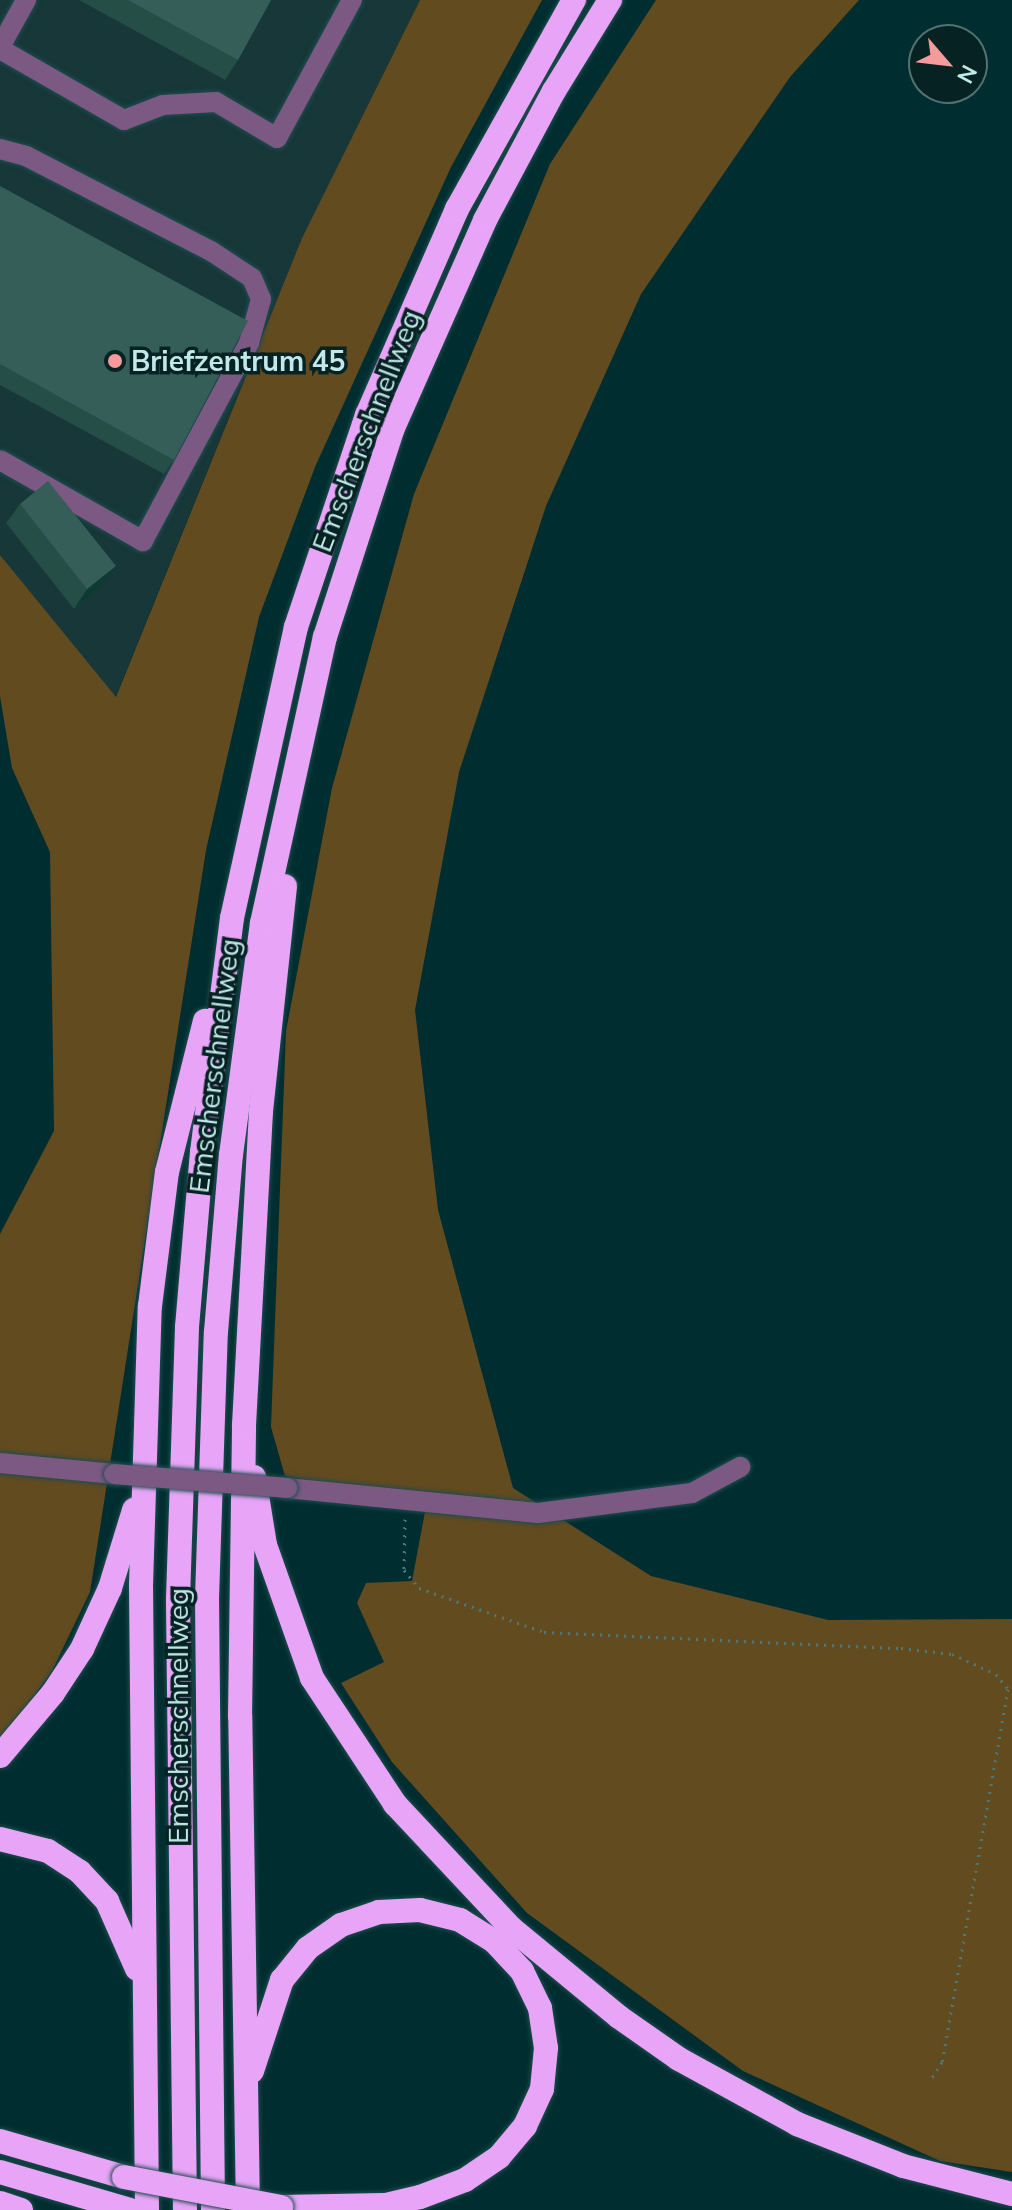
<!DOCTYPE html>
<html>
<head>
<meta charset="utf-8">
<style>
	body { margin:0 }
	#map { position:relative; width:1012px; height:2210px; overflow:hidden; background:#002e30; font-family:Mulish,sans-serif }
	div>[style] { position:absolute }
	.built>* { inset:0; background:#173738 }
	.forest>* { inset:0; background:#634b20 }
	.path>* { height:3px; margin-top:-1.5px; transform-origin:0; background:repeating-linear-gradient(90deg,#4d787a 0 2px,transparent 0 8px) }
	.roads { filter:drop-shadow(0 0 2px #1f4c4e) drop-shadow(0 0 2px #1f4c4e) }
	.minor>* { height:20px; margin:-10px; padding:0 10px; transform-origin:10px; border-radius:10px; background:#7b5983 }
	.highway>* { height:24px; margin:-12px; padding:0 12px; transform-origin:12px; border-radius:12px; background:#e8a5f8 }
	.bridges { filter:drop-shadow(0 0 2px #1f4c4e) drop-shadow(0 0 2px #1f4c4e) }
	.minor-bridge>* { height:20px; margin:-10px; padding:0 10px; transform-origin:10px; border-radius:10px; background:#7b5983 }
	.highway-bridge>* { height:24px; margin:-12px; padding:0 12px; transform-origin:12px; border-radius:12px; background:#e8a5f8 }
	.wall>* { inset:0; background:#244e46 }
	.shaded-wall>* { inset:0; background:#0e3a36 }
	.building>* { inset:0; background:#355e58 }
	.dots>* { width:22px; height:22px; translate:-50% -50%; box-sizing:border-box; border:4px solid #072223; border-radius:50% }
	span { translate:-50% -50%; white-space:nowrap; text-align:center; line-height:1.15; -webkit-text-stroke:7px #072223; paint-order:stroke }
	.poi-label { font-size:28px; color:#c2e8ea; font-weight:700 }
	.left { translate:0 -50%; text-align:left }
	.street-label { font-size:28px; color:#c2e8ea }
	.north { position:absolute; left:908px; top:24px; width:80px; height:80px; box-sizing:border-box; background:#072223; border:2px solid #527173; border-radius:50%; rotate:118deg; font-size:22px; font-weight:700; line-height:32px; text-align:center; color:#c2e8ea }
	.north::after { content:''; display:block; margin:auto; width:28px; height:36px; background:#f59b9b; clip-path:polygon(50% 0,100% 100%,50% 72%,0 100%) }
</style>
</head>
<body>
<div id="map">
	<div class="built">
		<div style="clip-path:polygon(0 0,420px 0,302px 238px,115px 698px,0 555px)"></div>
	</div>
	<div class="forest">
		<div style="clip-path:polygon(420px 0,542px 0,451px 167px,315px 467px,259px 617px,206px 850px,90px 1592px,52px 1671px,0 1743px,0 1234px,54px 1131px,50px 852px,12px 768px,0 696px,0 555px,116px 697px,302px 238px)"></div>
		<div style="clip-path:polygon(656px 0,859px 0,790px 77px,641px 294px,546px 506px,459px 772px,415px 1010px,438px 1210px,513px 1488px,651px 1576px,828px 1620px,1012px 1619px,1012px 2172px,940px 2161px,743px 2071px,527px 1913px,392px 1762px,341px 1683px,384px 1662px,357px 1603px,366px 1583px,412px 1581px,427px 1501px,285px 1476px,271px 1427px,286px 1031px,332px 788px,414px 494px,550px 164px)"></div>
	</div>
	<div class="path">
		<div style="left:405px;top:1519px;width:51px;rotate:91.1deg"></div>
		<div style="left:404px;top:1570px;width:23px;rotate:50deg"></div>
		<div style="left:419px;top:1588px;width:133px;rotate:19.4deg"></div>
		<div style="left:544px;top:1632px;width:357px;rotate:2.6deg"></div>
		<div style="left:901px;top:1648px;width:51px;rotate:6.7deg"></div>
		<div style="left:952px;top:1654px;width:48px;rotate:24.4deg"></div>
		<div style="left:996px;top:1674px;width:19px;rotate:51deg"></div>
		<div style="left:1008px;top:1689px;width:379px;rotate:100deg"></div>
		<div style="left:942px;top:2062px;width:22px;rotate:122deg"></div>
	</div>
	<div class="roads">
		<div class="minor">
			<div style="left:0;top:47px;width:54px;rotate:-61deg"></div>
			<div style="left:0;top:49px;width:143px;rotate:29.8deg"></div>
			<div style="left:124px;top:120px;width:42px;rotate:-21deg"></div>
			<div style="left:163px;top:105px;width:53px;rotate:-3.2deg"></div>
			<div style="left:216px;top:102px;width:71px;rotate:30.5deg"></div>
			<div style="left:277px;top:138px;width:157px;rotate:-61.5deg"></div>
			<div style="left:0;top:149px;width:27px;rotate:15deg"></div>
			<div style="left:26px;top:156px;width:208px;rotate:27.2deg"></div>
			<div style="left:211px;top:251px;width:49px;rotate:33.4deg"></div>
			<div style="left:252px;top:278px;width:23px;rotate:67deg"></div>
			<div style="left:261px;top:299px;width:46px;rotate:105.3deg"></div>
			<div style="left:249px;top:343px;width:225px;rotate:118.2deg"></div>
			<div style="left:143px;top:541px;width:164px;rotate:-150.5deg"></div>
			<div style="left:0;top:1463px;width:115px;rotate:5.5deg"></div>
			<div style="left:287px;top:1488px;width:252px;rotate:5.7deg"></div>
			<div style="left:538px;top:1513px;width:155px;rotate:-7.4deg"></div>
			<div style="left:692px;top:1493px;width:55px;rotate:-28.4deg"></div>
		</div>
		<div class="highway">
			<div style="left:254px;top:1477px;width:69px;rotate:80.8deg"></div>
			<div style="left:265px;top:1545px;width:141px;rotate:70.5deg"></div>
			<div style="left:312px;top:1678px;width:151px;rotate:56.6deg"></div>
			<div style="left:395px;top:1804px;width:170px;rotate:46.9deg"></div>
			<div style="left:511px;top:1928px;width:140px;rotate:39.5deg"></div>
			<div style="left:619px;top:2017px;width:73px;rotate:35deg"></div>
			<div style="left:679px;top:2059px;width:135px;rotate:28.8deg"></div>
			<div style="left:797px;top:2124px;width:114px;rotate:21.6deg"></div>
			<div style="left:903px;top:2166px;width:113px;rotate:14.4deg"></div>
			<div style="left:0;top:1756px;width:82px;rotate:-49.9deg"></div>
			<div style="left:53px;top:1693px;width:53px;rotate:-56.6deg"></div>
			<div style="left:82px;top:1649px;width:67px;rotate:-65.3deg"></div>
			<div style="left:110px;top:1588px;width:82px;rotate:-72.9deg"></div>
			<div style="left:0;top:1839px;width:49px;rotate:14deg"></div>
			<div style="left:48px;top:1851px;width:38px;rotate:33deg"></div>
			<div style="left:80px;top:1872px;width:40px;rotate:47deg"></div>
			<div style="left:107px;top:1901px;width:74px;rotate:66.2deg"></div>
			<div style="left:252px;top:2071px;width:96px;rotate:-71.8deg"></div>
			<div style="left:282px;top:1980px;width:41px;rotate:-50.9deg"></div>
			<div style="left:308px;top:1948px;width:40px;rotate:-34.9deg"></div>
			<div style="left:341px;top:1925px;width:40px;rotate:-18.9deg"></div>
			<div style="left:379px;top:1912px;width:41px;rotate:-2.8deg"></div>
			<div style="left:420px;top:1910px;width:41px;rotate:14deg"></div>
			<div style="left:460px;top:1920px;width:40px;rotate:32deg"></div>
			<div style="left:494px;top:1941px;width:41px;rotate:47deg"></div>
			<div style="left:522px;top:1971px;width:41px;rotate:64.1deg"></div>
			<div style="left:540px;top:2008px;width:40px;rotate:81.5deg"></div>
			<div style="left:546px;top:2048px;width:41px;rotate:95.6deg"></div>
			<div style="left:542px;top:2089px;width:41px;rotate:114.7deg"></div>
			<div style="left:525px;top:2126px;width:40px;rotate:130deg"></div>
			<div style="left:499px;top:2157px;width:41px;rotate:145.9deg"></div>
			<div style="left:465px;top:2180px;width:48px;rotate:159.3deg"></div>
			<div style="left:420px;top:2197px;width:37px;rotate:167deg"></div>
			<div style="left:384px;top:2205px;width:103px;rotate:178.9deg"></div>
			<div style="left:0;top:2141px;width:129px;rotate:16.2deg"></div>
			<div style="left:0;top:2172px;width:135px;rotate:16.3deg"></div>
			<div style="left:0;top:2203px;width:22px;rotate:18deg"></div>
			<div style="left:147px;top:2210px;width:625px;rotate:-90.55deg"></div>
			<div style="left:141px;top:1585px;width:279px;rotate:-88.2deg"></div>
			<div style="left:150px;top:1306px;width:135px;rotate:-82.8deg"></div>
			<div style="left:167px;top:1172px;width:156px;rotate:-75.9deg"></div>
			<div style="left:185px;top:2210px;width:611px;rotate:-90.66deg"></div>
			<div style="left:178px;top:1599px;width:272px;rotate:-88.1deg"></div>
			<div style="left:187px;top:1327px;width:176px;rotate:-85.1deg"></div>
			<div style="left:202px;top:1152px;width:236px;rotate:-82.7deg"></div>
			<div style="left:232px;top:918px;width:298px;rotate:-77.6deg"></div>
			<div style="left:296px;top:627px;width:224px;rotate:-71.5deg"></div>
			<div style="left:367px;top:415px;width:225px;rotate:-66.4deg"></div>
			<div style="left:457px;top:209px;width:240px;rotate:-60.8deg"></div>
			<div style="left:213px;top:2210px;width:612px;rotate:-90.56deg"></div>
			<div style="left:207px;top:1598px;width:266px;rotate:-88.1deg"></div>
			<div style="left:216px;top:1332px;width:178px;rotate:-85.2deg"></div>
			<div style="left:231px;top:1155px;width:234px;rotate:-82.4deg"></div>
			<div style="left:262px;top:923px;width:293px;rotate:-77.6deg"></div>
			<div style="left:325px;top:637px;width:220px;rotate:-72deg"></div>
			<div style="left:393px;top:428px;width:227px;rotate:-66.1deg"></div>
			<div style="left:485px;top:220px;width:146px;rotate:-61.9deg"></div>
			<div style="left:554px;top:91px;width:107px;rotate:-58.4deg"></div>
			<div style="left:248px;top:2210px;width:494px;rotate:-90.9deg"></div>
			<div style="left:240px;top:1716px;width:291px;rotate:-89.2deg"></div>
			<div style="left:244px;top:1425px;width:314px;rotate:-86.9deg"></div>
			<div style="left:261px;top:1111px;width:226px;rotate:-83.9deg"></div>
		</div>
	</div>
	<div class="bridges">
		<div class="minor-bridge">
			<div style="left:114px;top:1474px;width:174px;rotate:4.6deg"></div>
		</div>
		<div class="highway-bridge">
			<div style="left:124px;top:2177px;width:160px;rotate:10.8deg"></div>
		</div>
	</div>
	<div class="wall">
		<div style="clip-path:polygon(79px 0,271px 0,238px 60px,225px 80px)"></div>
		<div style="clip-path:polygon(0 186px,174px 460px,164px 474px,0 385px)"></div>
		<div style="clip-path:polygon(20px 504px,102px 586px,74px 609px,6px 523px)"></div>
	</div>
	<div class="shaded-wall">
		<div style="clip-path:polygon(116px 566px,102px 586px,74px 609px,87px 589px)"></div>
	</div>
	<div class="building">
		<div style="clip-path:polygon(128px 0,271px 0,238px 60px)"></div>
		<div style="clip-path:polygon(0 186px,248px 321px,174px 460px,0 364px)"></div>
		<div style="clip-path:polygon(48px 481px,116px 566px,87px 589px,20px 504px)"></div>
	</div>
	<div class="dots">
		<div style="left:115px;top:361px;background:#f59b9b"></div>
	</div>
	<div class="poi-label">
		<span class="left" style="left:131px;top:361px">Briefzentrum 45</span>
	</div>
	<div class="street-label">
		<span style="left:366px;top:431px;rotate:-69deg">Emscherschnellweg</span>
		<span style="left:214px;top:1066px;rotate:-83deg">Emscherschnellweg</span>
		<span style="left:178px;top:1716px;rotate:-90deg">Emscherschnellweg</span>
	</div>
	<div class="north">N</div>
</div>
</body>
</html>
